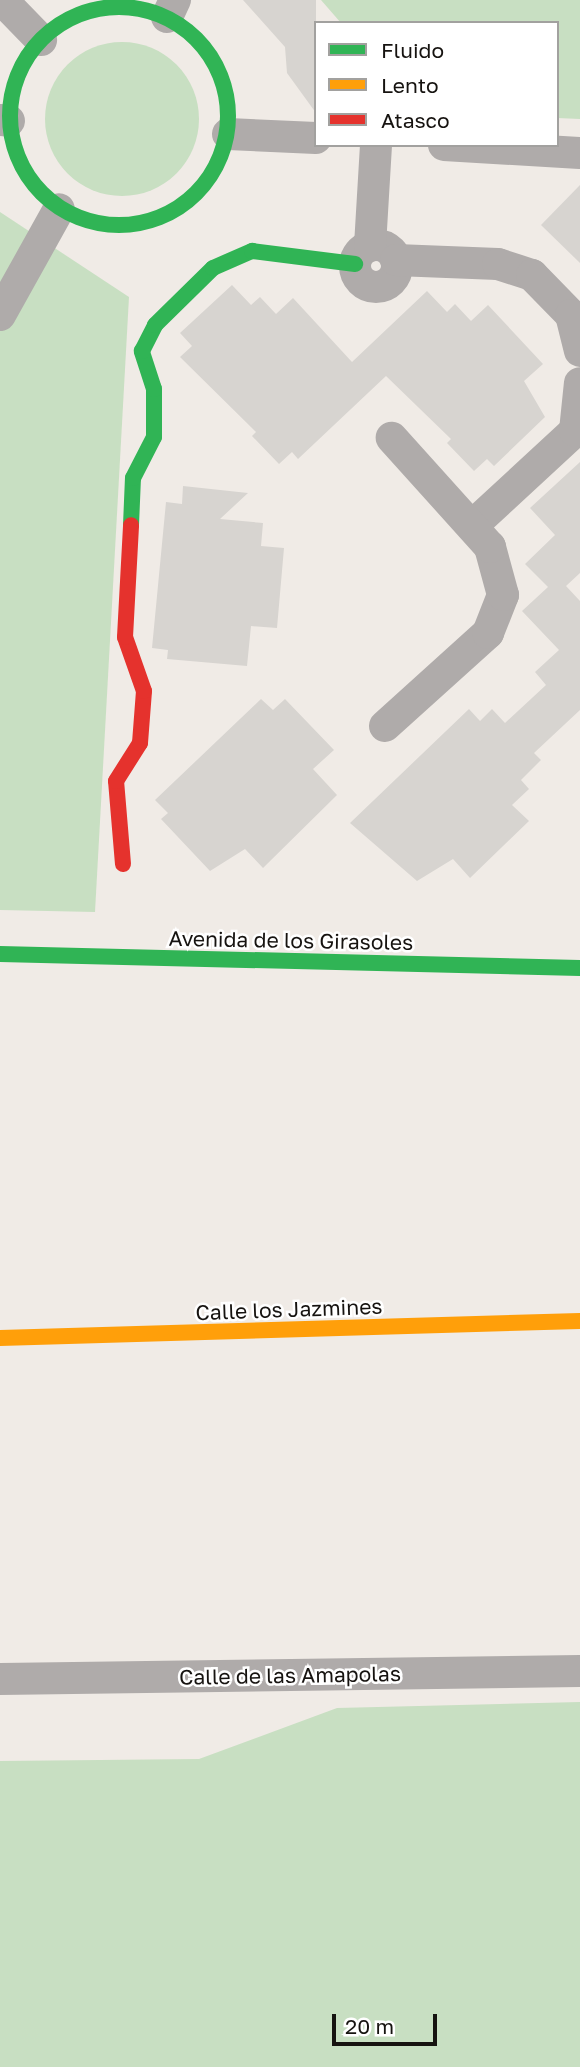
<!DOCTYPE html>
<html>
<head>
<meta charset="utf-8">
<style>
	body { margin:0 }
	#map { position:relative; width:580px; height:2067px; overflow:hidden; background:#f0ebe6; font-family:"Golos Text",sans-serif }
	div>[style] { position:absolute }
	.green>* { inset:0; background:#c8dfc2 }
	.round { border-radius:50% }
	.building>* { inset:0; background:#d7d4d0 }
	.street>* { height:32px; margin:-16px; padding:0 16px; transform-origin:16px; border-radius:16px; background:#afabaa }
	.street>.ring { margin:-16px; padding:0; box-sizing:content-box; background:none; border:32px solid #afabaa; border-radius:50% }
	.fast>* { height:16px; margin:-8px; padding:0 8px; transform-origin:8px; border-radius:8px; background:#30b455 }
	.fast>.ring { margin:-8px; padding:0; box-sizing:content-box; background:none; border:16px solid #30b455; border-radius:50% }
	.slow>* { height:16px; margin:-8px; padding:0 8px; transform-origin:8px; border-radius:8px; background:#ff9f0a }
	.jam>* { height:16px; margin:-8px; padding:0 8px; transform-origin:8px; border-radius:8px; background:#e5322d }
	span { translate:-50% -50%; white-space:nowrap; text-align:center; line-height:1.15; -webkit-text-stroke:5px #fff; paint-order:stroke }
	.street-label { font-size:21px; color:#161310 }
	.legend { position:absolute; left:314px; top:21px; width:245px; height:126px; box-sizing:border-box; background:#fff; border:2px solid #a2a19f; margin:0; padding:9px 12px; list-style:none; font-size:21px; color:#161310 }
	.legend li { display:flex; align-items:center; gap:14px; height:35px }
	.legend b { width:35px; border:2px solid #a2a19f }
	.scale { position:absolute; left:332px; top:2014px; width:105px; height:32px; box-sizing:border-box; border:4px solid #161310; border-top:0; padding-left:9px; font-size:21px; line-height:24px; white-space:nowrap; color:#161310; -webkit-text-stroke:5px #fff; paint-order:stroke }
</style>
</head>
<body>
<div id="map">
	<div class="green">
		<div style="clip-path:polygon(321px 0,580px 0,580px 119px,557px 118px,557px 23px,341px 23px)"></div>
		<div class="round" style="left:45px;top:42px;width:154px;height:154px"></div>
		<div style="clip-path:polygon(0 212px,129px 297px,95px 912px,0 910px)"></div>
		<div style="clip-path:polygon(580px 1702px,580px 2067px,0 2067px,0 1761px,199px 1759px,337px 1708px)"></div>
	</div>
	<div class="building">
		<div style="clip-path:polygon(243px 0,316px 0,316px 113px,287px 73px,285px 47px)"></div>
		<div style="clip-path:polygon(580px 185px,580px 263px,541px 225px)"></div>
		<div style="clip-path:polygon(232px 285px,251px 305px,260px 297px,276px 314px,293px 298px,352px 362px,427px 291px,447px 312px,455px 304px,471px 321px,488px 305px,543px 364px,524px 381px,545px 417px,494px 466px,487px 459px,474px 471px,447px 443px,451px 439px,386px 376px,298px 459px,292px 452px,279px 464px,252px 436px,256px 432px,180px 357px,192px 346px,180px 333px)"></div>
		<div style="clip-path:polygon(580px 462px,580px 573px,566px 586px,580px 601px,580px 710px,534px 753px,541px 760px,521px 780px,529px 789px,512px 805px,529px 821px,470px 878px,453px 859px,417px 881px,350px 823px,469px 709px,480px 721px,492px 709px,505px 723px,546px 685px,535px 672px,559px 650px,522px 611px,548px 587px,525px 564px,555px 535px,530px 508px)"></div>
		<div style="clip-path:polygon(183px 486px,248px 493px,220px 519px,263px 523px,261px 546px,284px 548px,277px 628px,251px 626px,247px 666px,167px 659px,168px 650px,152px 648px,166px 502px,182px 504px)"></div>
		<div style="clip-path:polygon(261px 699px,273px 710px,285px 699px,334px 750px,313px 769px,337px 795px,263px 868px,245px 849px,210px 871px,161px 819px,168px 813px,155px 800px)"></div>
	</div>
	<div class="street">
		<div style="left:2px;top:0;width:56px;rotate:45.7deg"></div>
		<div style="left:167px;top:17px;width:19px;rotate:-65deg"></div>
		<div style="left:0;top:120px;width:9px;rotate:6deg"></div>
		<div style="left:228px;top:134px;width:88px;rotate:2.6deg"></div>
		<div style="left:444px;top:145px;width:136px;rotate:3.4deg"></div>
		<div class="ring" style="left:355px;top:245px;width:10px;height:10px"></div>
		<div style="left:370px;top:246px;width:101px;rotate:-86.6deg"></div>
		<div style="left:396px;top:260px;width:102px;rotate:2.2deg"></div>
		<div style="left:498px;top:264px;width:36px;rotate:18deg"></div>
		<div style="left:532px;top:275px;width:56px;rotate:45.7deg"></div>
		<div style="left:571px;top:315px;width:37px;rotate:76deg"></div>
		<div style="left:0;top:315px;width:121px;rotate:-60.9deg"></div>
		<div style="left:472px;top:526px;width:140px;rotate:-42.7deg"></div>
		<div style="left:575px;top:431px;width:48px;rotate:-84.1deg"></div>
		<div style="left:385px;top:726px;width:139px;rotate:-42.1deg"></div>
		<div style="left:488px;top:633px;width:41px;rotate:-68.5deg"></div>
		<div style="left:503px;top:595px;width:50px;rotate:-105.2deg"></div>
		<div style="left:490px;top:547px;width:147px;rotate:-132deg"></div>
		<div style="left:0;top:1679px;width:580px;rotate:-0.79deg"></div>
	</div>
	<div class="fast">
		<div class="ring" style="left:10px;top:7px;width:202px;height:202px"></div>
		<div style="left:131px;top:525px;width:47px;rotate:-87.6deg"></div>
		<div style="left:133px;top:478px;width:46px;rotate:-62.9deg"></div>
		<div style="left:154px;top:437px;width:48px;rotate:-90deg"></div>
		<div style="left:154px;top:389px;width:40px;rotate:-108deg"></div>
		<div style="left:142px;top:351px;width:29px;rotate:-63deg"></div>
		<div style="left:155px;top:325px;width:81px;rotate:-44.5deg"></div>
		<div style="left:213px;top:268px;width:43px;rotate:-23.6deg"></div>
		<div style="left:252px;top:251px;width:104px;rotate:7.2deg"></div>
		<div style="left:0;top:954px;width:580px;rotate:1.38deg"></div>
	</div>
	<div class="slow">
		<div style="left:0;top:1338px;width:580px;rotate:-1.68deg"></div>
	</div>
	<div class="jam">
		<div style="left:123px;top:864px;width:83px;rotate:-94.8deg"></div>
		<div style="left:116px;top:781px;width:45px;rotate:-57.7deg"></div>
		<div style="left:140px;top:743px;width:52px;rotate:-85.6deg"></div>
		<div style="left:144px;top:691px;width:57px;rotate:-109.4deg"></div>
		<div style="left:125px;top:637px;width:112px;rotate:-86.9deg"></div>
	</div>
	<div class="street-label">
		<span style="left:291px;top:940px;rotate:1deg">Avenida de los Girasoles</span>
		<span style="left:289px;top:1309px;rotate:-2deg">Calle los Jazmines</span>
		<span style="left:290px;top:1675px;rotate:-1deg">Calle de las Amapolas</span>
	</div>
	<ul class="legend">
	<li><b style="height:9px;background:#30b455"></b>Fluido</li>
	<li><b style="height:9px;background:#ff9f0a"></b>Lento</li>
	<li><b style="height:9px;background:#e5322d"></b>Atasco</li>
	</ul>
	<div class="scale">20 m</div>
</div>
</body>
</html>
